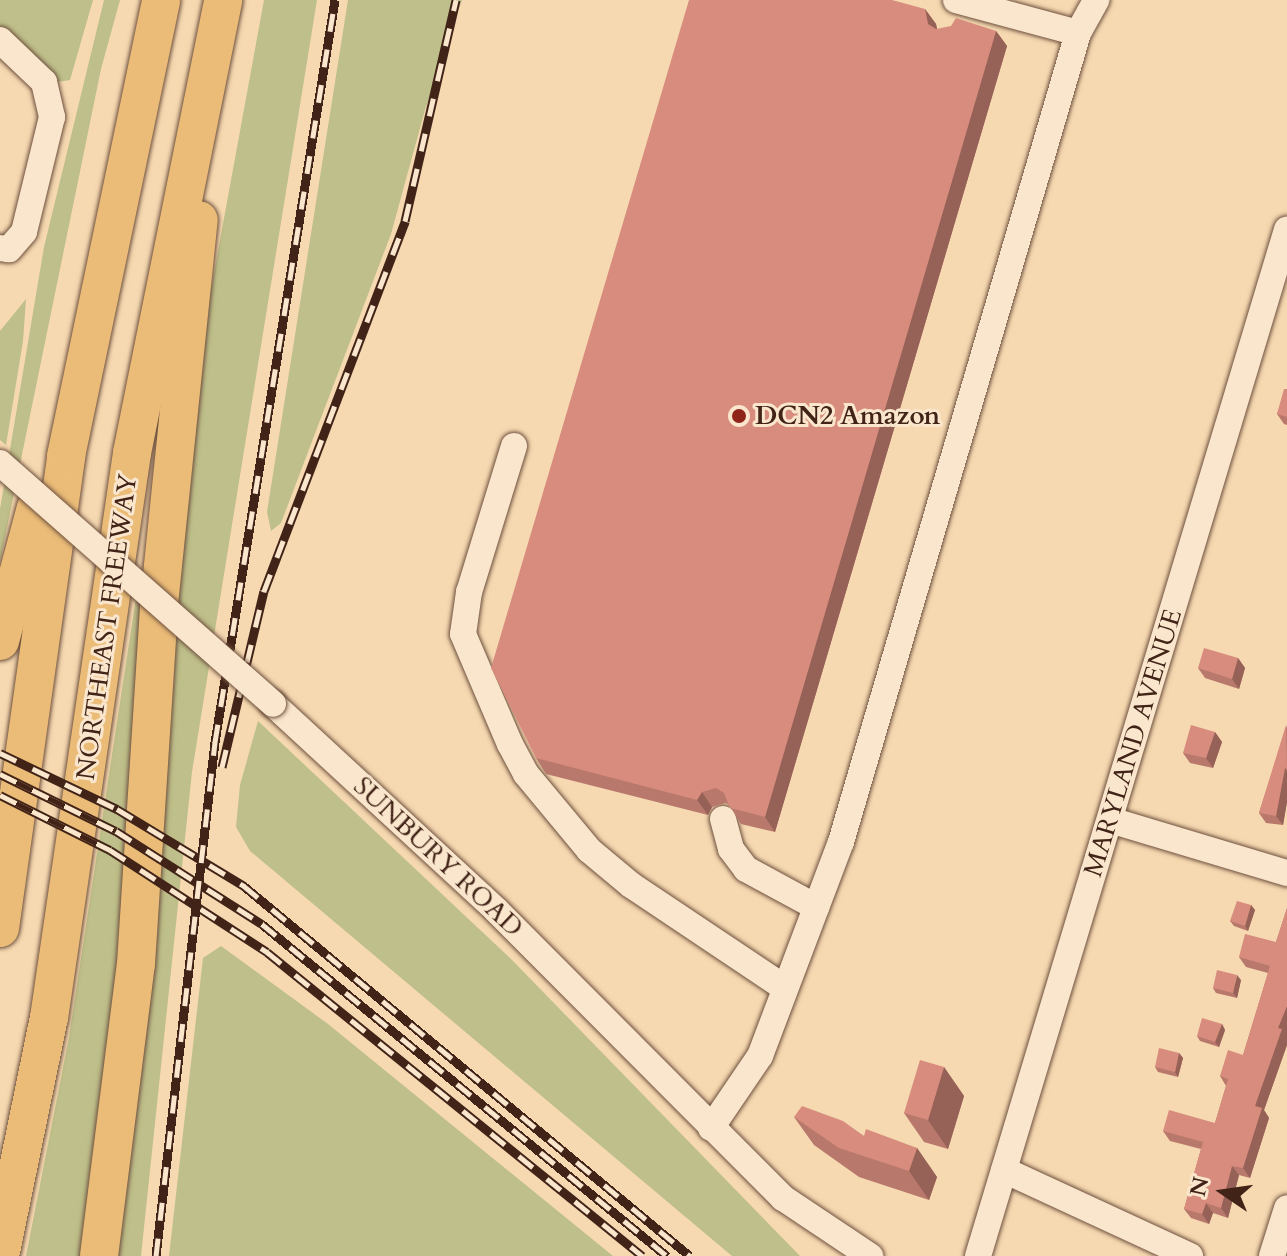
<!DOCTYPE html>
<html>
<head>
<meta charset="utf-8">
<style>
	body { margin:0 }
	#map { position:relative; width:1287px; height:1256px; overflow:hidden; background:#f6d9b1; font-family:Cardo,serif }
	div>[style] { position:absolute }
	.green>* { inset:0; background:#bebf8a }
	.roads { filter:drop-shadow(0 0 2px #6e503e) drop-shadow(0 0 2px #6e503e) }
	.minor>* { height:26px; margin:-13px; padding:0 13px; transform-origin:13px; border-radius:13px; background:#f9e6cc }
	.highway>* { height:38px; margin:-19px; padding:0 19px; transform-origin:19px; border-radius:19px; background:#ebbc78 }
	.rail>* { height:9px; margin-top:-4.5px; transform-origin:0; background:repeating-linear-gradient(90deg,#f9e6cc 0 18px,#412317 0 36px); box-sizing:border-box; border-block:2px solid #412317 }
	.bridges { filter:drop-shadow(0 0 2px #6e503e) drop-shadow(0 0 2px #6e503e) }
	.minor-bridge>* { height:26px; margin:-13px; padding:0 13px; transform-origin:13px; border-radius:13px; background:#f9e6cc }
	.wall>* { inset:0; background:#b9786c }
	.shaded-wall>* { inset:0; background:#966258 }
	.building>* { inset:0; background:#d78c7d }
	.dots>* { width:22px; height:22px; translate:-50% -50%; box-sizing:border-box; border:4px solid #f9e6cc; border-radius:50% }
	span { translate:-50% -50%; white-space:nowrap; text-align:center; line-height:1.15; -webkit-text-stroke:6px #f9e6cc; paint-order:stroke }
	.poi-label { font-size:26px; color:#412317; font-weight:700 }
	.left { translate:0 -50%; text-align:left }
	.street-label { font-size:26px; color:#412317 }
	.north { position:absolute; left:1183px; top:1152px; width:80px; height:80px; -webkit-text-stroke:6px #f9e6cc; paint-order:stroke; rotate:283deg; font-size:22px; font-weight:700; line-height:32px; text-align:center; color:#412317 }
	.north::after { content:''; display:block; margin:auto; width:28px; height:36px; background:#412317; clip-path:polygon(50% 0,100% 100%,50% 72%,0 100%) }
</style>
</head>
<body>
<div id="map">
	<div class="green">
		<div style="clip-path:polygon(0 0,93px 0,70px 80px,51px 83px,0 39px)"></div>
		<div style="clip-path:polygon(104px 0,120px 0,101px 69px,0 562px,0 509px,44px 247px)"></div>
		<div style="clip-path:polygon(264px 0,317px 0,192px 772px,141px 1256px,114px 1256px,203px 333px)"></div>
		<div style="clip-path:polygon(348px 0,462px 0,425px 110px,391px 234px,281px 523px,271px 531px,267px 512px)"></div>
		<div style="clip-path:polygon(26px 299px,23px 341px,6px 445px,0 440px,0 331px)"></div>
		<div style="clip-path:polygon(137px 591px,148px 593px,134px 819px,86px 1256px,26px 1256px,69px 1037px)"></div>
		<div style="clip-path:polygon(258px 721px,512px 960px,800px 1256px,732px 1256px,250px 851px,236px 827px,240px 785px)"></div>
		<div style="clip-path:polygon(221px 946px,328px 1024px,613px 1256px,169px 1256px,203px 958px)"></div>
	</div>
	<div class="roads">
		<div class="minor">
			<div style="left:956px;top:0;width:126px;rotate:15.1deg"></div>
			<div style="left:0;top:40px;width:61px;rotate:43.7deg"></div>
			<div style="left:44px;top:82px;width:36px;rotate:77deg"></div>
			<div style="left:52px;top:117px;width:118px;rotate:103.7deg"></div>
			<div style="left:24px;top:232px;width:23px;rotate:131deg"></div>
			<div style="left:9px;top:249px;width:9px;rotate:-174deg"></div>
			<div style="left:514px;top:446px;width:153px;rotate:107.1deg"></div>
			<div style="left:469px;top:592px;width:42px;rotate:98.1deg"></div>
			<div style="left:463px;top:634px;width:120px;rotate:66.9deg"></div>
			<div style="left:510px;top:744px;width:34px;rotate:62deg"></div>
			<div style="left:526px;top:774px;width:99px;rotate:50.3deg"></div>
			<div style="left:589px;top:850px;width:55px;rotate:39.8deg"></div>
			<div style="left:631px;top:885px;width:185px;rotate:33.8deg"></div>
			<div style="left:273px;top:704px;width:304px;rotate:42.7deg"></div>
			<div style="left:496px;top:910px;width:407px;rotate:45.1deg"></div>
			<div style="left:783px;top:1198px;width:105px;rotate:33.7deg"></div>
			<div style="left:723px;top:819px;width:31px;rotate:75deg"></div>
			<div style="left:731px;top:849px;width:25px;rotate:53deg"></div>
			<div style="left:746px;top:869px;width:80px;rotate:28.5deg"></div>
			<div style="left:1110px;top:820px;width:185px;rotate:16.7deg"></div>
			<div style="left:711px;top:1128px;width:87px;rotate:-55.8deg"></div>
			<div style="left:760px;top:1056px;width:229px;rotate:-69.3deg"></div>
			<div style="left:841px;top:842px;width:843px;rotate:-73.67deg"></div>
			<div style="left:1078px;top:33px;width:38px;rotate:-61deg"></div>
			<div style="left:1004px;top:1170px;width:205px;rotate:24.8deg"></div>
			<div style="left:978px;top:1256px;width:1072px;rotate:-73.25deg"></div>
			<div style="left:1272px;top:1256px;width:50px;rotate:-72.6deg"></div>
		</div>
		<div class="highway">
			<div style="left:0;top:641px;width:138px;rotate:-74.9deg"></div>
			<div style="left:0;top:928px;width:477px;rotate:-82deg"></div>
			<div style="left:66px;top:456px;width:466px;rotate:-78.2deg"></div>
			<div style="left:0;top:1256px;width:243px;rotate:-78.4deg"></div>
			<div style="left:49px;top:1018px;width:571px;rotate:-81.64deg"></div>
			<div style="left:132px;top:453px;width:462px;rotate:-78.6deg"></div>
			<div style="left:99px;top:1256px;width:294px;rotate:-82.8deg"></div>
			<div style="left:136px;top:964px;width:361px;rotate:-86.3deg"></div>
			<div style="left:159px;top:604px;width:386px;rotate:-84.1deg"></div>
		</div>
	</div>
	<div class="rail">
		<div style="left:0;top:753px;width:130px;rotate:25.6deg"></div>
		<div style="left:117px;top:809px;width:149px;rotate:31.2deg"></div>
		<div style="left:244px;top:886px;width:579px;rotate:39.68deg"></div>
		<div style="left:222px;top:767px;width:181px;rotate:-76.6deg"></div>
		<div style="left:264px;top:591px;width:396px;rotate:-69.1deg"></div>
		<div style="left:405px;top:221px;width:227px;rotate:-77deg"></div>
		<div style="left:0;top:774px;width:129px;rotate:26.2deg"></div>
		<div style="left:116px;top:831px;width:173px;rotate:32.5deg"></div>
		<div style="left:262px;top:924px;width:524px;rotate:39.34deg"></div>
		<div style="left:0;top:795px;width:123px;rotate:26.6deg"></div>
		<div style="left:110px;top:850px;width:187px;rotate:33deg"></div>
		<div style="left:267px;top:952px;width:483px;rotate:39deg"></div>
		<div style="left:156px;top:1256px;width:517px;rotate:-83.45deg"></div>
		<div style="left:215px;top:742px;width:752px;rotate:-80.81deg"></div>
	</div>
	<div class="bridges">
		<div class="minor-bridge">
			<div style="left:0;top:463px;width:364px;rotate:41.4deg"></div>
		</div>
	</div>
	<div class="wall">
		<div style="clip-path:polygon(925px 9px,936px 24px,937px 29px,996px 31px,1007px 46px,775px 832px,741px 824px,729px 805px,726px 803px,712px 807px,708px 815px,546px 774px,536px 758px)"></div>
		<div style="clip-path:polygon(1287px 389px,1287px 425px,1284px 424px,1277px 414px)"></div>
		<div style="clip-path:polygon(1238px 658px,1245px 668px,1239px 689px,1205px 678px,1198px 668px)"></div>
		<div style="clip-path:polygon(1287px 725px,1287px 802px,1283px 825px,1266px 823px,1259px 813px)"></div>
		<div style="clip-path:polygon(1215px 732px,1222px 742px,1213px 768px,1190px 763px,1183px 753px)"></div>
		<div style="clip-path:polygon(1251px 905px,1255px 910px,1248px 931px,1234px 926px,1230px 921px)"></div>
		<div style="clip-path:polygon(1287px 908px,1287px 1045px,1264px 1110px,1269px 1118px,1250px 1178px,1239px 1175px,1228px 1218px,1213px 1213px,1209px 1224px,1191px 1218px,1184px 1209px,1201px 1149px,1170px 1141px,1163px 1131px,1215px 1123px,1226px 1086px,1220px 1076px,1243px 1055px,1268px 973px,1246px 967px,1239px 957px,1276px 942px)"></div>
		<div style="clip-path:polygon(1241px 980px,1237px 998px,1216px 993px,1213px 988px)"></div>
		<div style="clip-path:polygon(1222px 1024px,1225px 1030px,1219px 1047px,1200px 1041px,1197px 1036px)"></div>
		<div style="clip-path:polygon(1179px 1053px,1183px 1058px,1178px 1077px,1158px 1072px,1155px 1067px)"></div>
		<div style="clip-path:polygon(944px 1067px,964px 1096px,948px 1149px,924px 1142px,904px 1113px)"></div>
		<div style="clip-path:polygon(794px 1117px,864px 1136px,917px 1148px,937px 1177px,929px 1200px,859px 1177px,814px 1145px)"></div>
	</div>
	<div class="shaded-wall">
		<div style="clip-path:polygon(925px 9px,936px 24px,939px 39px,928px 24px)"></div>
		<div style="clip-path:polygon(996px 31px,1007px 46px,775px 832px,765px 817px)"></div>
		<div style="clip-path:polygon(1238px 658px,1245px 668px,1239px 689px,1232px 679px)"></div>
		<div style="clip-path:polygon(1215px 732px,1222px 742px,1213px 768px,1206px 758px)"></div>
		<div style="clip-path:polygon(1285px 768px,1287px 771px,1287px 802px,1283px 825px,1276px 816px)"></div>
		<div style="clip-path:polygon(702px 792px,712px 807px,708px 815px,697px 800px)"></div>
		<div style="clip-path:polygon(1251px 905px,1255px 910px,1248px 931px,1245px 926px)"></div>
		<div style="clip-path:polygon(1237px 975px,1241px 980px,1237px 998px,1233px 993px)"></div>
		<div style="clip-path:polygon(1287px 1006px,1287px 1045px,1264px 1110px,1269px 1118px,1250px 1178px,1243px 1168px,1255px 1106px,1278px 1028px)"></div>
		<div style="clip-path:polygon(1222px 1024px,1225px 1030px,1219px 1047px,1215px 1042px)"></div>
		<div style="clip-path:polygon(1179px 1053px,1183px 1058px,1178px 1077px,1175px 1072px)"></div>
		<div style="clip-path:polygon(944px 1067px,964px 1096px,948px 1149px,928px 1120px)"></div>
		<div style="clip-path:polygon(917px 1148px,937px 1177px,929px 1200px,909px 1171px)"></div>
		<div style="clip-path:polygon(1232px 1166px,1239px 1175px,1228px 1218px,1221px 1208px)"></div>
		<div style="clip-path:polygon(1206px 1203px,1213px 1213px,1209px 1224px,1202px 1214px)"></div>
	</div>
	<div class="building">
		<div style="clip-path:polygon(689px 0,892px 0,925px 9px,928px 24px,936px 29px,951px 26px,956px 18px,996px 31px,765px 817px,730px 808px,724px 793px,716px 788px,702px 792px,697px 800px,536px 758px,491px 668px)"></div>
		<div style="clip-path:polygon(1284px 389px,1287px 389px,1287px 417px,1277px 414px)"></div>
		<div style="clip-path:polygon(1204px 648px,1238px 658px,1232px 679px,1198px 668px)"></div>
		<div style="clip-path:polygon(1191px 725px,1215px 732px,1206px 758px,1183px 753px)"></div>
		<div style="clip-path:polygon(1286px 725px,1287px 769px,1285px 768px,1276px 816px,1259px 813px)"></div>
		<div style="clip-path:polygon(1237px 901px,1251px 905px,1245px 926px,1230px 921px)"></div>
		<div style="clip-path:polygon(1287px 908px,1287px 1006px,1278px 1028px,1282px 1029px,1255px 1106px,1262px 1108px,1243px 1168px,1232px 1166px,1221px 1208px,1206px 1203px,1202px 1214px,1184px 1209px,1203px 1142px,1163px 1131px,1169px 1110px,1215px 1123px,1228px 1079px,1220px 1076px,1228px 1050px,1243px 1055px,1270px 966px,1239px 957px,1245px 934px,1276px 942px)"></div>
		<div style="clip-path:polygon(1217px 970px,1237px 975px,1233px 993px,1213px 988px)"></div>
		<div style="clip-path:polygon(1202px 1018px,1222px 1024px,1215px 1042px,1197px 1036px)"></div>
		<div style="clip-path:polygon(1159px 1048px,1179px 1053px,1175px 1072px,1155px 1067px)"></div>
		<div style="clip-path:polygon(920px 1060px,944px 1067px,928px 1120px,904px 1113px)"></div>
		<div style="clip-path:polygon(802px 1106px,843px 1121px,864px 1136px,866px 1129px,917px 1148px,909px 1171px,839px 1148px,794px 1117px)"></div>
	</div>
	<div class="dots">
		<div style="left:739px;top:416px;background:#8f2418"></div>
	</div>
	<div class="poi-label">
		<span class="left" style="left:755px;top:416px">DCN2 Amazon</span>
	</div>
	<div class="street-label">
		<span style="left:107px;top:627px;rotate:-82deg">NORTHEAST FREEWAY</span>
		<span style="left:1133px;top:743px;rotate:-73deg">MARYLAND AVENUE</span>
		<span style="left:438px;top:857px;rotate:43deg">SUNBURY ROAD</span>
	</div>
	<div class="north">N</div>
</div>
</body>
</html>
